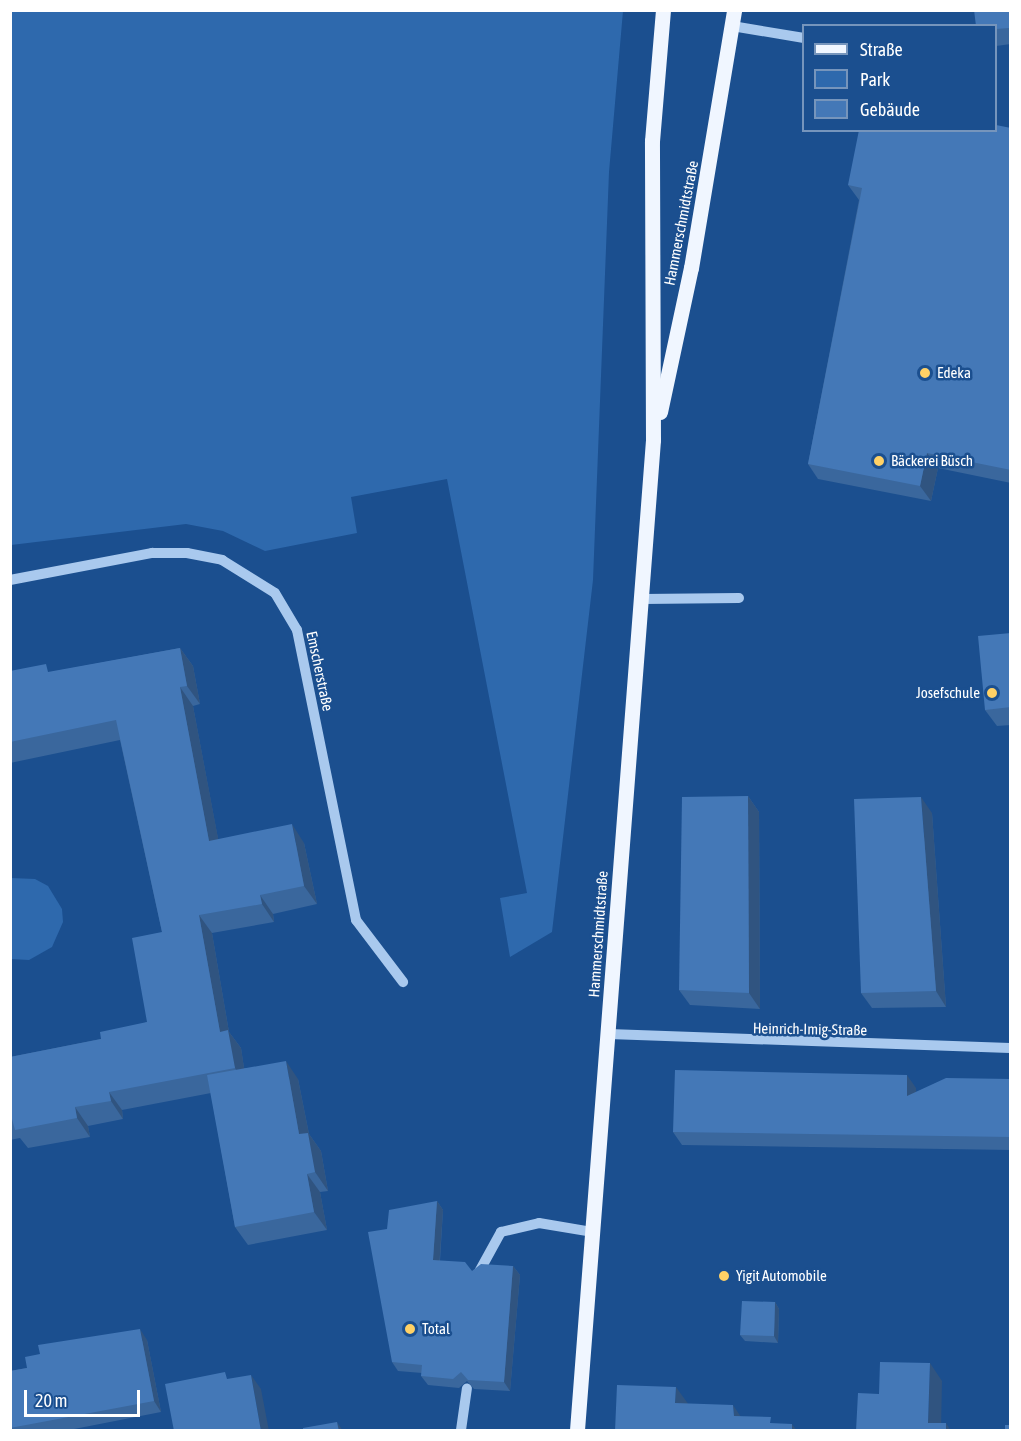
<!DOCTYPE html>
<html>
<head>
<meta charset="utf-8">
<style>
	body { margin:0 }
	#map { position:relative; width:1021px; height:1441px; overflow:hidden; background:#1b4f8f; font-family:"Asap Condensed",sans-serif }
	div>[style] { position:absolute }
	.green>* { inset:0; background:#2e69ad }
	.minor>* { height:10px; margin:-5px; padding:0 5px; transform-origin:5px; border-radius:5px; background:#a9c9ee }
	.major>* { height:15px; margin:-7.5px; padding:0 7.5px; transform-origin:7.5px; border-radius:7.5px; background:#f0f6ff }
	.wall>* { inset:0; background:#3a679d }
	.shaded-wall>* { inset:0; background:#305480 }
	.building>* { inset:0; background:#4478b7 }
	.dots>* { width:16px; height:16px; translate:-50% -50%; box-sizing:border-box; border:3px solid #1b4f8f; border-radius:50% }
	span { translate:-50% -50%; white-space:nowrap; text-align:center; line-height:1.15; -webkit-text-stroke:5px #1b4f8f; paint-order:stroke }
	.street-label { font-size:15px; color:#fff }
	.poi-label { font-size:15px; color:#fff }
	.left { translate:0 -50%; text-align:left }
	.right { translate:-100% -50%; text-align:right }
	.frame { position:absolute; inset:0; border:12px solid #fff; pointer-events:none }
	.legend { position:absolute; left:802px; top:24px; width:195px; height:108px; box-sizing:border-box; background:#1b4f8f; border:2px solid #7695bc; margin:0; padding:8px 10px; list-style:none; font-size:18px; color:#fff }
	.legend li { display:flex; align-items:center; gap:12px; height:30px }
	.legend b { width:30px; border:2px solid #7695bc }
	.scale { position:absolute; left:24px; top:1390px; width:116px; height:27px; box-sizing:border-box; border:3px solid #fff; border-top:0; padding-left:8px; font-size:18px; line-height:21px; white-space:nowrap; color:#fff; -webkit-text-stroke:4px #1b4f8f; paint-order:stroke }
</style>
</head>
<body>
<div id="map">
	<div class="green">
		<div style="clip-path:polygon(10px 11px,623px 11px,609px 172px,593px 580px,552px 932px,510px 957px,500px 898px,527px 893px,447px 479px,351px 497px,357px 533px,265px 551px,223px 531px,186px 524px,11px 545px)"></div>
		<div style="clip-path:polygon(11px 878px,35px 879px,48px 886px,62px 909px,63px 922px,52px 947px,29px 960px,11px 959px)"></div>
	</div>
	<div class="minor">
		<div style="left:732px;top:26px;width:73px;rotate:9.5deg"></div>
		<div style="left:10px;top:580px;width:145px;rotate:-10.8deg"></div>
		<div style="left:152px;top:553px;width:35px"></div>
		<div style="left:187px;top:553px;width:36px;rotate:11deg"></div>
		<div style="left:222px;top:560px;width:62px;rotate:31.9deg"></div>
		<div style="left:275px;top:593px;width:43px;rotate:59.3deg"></div>
		<div style="left:297px;top:630px;width:296px;rotate:78.5deg"></div>
		<div style="left:356px;top:920px;width:78px;rotate:52.8deg"></div>
		<div style="left:643px;top:599px;width:96px;rotate:-0.6deg"></div>
		<div style="left:609px;top:1034px;width:401px;rotate:2deg"></div>
		<div style="left:479px;top:1272px;width:46px;rotate:-61.2deg"></div>
		<div style="left:501px;top:1232px;width:39px;rotate:-13deg"></div>
		<div style="left:539px;top:1223px;width:55px;rotate:9.5deg"></div>
		<div style="left:461px;top:1430px;width:42px;rotate:-81.9deg"></div>
	</div>
	<div class="major">
		<div style="left:660px;top:412px;width:147px;rotate:-77.9deg"></div>
		<div style="left:691px;top:268px;width:262px;rotate:-80.5deg"></div>
		<div style="left:577px;top:1430px;width:993px;rotate:-85.61deg"></div>
		<div style="left:653px;top:440px;width:299px;rotate:-90.2deg"></div>
		<div style="left:652px;top:141px;width:131px;rotate:-85.2deg"></div>
	</div>
	<div class="wall">
		<div style="clip-path:polygon(1011px 10px,1011px 44px,996px 46px,996px 26px)"></div>
		<div style="clip-path:polygon(1011px 128px,1011px 483px,938px 468px,931px 501px,818px 479px,808px 464px,859px 200px,848px 185px)"></div>
		<div style="clip-path:polygon(1011px 633px,1011px 725px,997px 726px,985px 710px)"></div>
		<div style="clip-path:polygon(180px 648px,193px 666px,200px 704px,193px 706px,218px 839px,304px 843px,317px 904px,273px 914px,274px 922px,212px 933px,229px 1032px,241px 1048px,244px 1068px,298px 1079px,309px 1134px,321px 1151px,328px 1191px,320px 1192px,327px 1230px,248px 1245px,235px 1227px,211px 1093px,122px 1110px,123px 1119px,88px 1126px,90px 1137px,28px 1148px,20px 1138px,10px 1140px,10px 1057px,101px 1039px,147px 1022px,162px 932px,120px 740px,10px 763px,10px 671px,51px 672px)"></div>
		<div style="clip-path:polygon(748px 796px,759px 812px,760px 1009px,690px 1005px,679px 990px)"></div>
		<div style="clip-path:polygon(932px 813px,946px 1007px,872px 1008px,861px 993px)"></div>
		<div style="clip-path:polygon(1011px 1079px,1011px 1150px,682px 1145px,673px 1132px,916px 1088px,916px 1092px)"></div>
		<div style="clip-path:polygon(437px 1201px,443px 1210px,440px 1261px,472px 1271px,513px 1266px,520px 1275px,510px 1391px,474px 1389px,467px 1381px,459px 1388px,428px 1385px,421px 1376px,422px 1373px,398px 1371px,392px 1362px)"></div>
		<div style="clip-path:polygon(775px 1302px,779px 1309px,778px 1343px,745px 1341px,740px 1335px)"></div>
		<div style="clip-path:polygon(147px 1340px,161px 1412px,64px 1431px,10px 1431px,10px 1371px,27px 1368px)"></div>
	</div>
	<div class="shaded-wall">
		<div style="clip-path:polygon(927px 453px,938px 468px,931px 501px,920px 486px)"></div>
		<div style="clip-path:polygon(180px 648px,193px 666px,200px 704px,187px 686px)"></div>
		<div style="clip-path:polygon(180px 687px,193px 706px,222px 859px,209px 841px)"></div>
		<div style="clip-path:polygon(748px 796px,759px 812px,760px 1009px,749px 993px)"></div>
		<div style="clip-path:polygon(921px 797px,932px 813px,946px 1007px,936px 991px)"></div>
		<div style="clip-path:polygon(292px 824px,304px 843px,317px 904px,304px 886px)"></div>
		<div style="clip-path:polygon(260px 895px,273px 914px,274px 922px,262px 904px)"></div>
		<div style="clip-path:polygon(199px 915px,212px 933px,229px 1032px,241px 1048px,247px 1087px,235px 1068px,220px 1032px)"></div>
		<div style="clip-path:polygon(286px 1061px,298px 1079px,309px 1134px,321px 1151px,328px 1191px,315px 1172px,299px 1134px)"></div>
		<div style="clip-path:polygon(907px 1075px,916px 1088px,916px 1109px,907px 1096px)"></div>
		<div style="clip-path:polygon(109px 1092px,122px 1110px,123px 1119px,111px 1101px)"></div>
		<div style="clip-path:polygon(75px 1107px,88px 1126px,90px 1137px,77px 1118px)"></div>
		<div style="clip-path:polygon(307px 1174px,320px 1192px,327px 1230px,314px 1212px)"></div>
		<div style="clip-path:polygon(437px 1201px,443px 1210px,439px 1269px,433px 1260px)"></div>
		<div style="clip-path:polygon(513px 1266px,520px 1275px,510px 1391px,504px 1382px)"></div>
		<div style="clip-path:polygon(775px 1302px,779px 1309px,778px 1343px,774px 1336px)"></div>
		<div style="clip-path:polygon(140px 1329px,147px 1340px,161px 1412px,154px 1401px)"></div>
		<div style="clip-path:polygon(930px 1363px,942px 1381px,941px 1431px,928px 1423px)"></div>
		<div style="clip-path:polygon(251px 1375px,261px 1389px,269px 1431px,261px 1431px)"></div>
		<div style="clip-path:polygon(676px 1387px,689px 1405px,675px 1403px)"></div>
		<div style="clip-path:polygon(733px 1405px,745px 1423px,734px 1416px)"></div>
		<div style="clip-path:polygon(337px 1422px,343px 1431px,339px 1431px)"></div>
		<div style="clip-path:polygon(946px 1423px,951px 1431px,946px 1431px)"></div>
		<div style="clip-path:polygon(792px 1424px,797px 1431px,792px 1431px)"></div>
	</div>
	<div class="building">
		<div style="clip-path:polygon(974px 10px,1011px 10px,1011px 44px,1009px 28px,996px 29px,996px 26px,976px 26px)"></div>
		<div style="clip-path:polygon(996px 125px,1011px 128px,1011px 470px,927px 453px,920px 486px,808px 464px,862px 188px,848px 185px,859px 130px,996px 130px)"></div>
		<div style="clip-path:polygon(1011px 633px,1011px 707px,985px 710px,978px 636px)"></div>
		<div style="clip-path:polygon(180px 648px,187px 686px,180px 687px,209px 841px,292px 824px,304px 886px,260px 895px,262px 904px,199px 915px,220px 1032px,228px 1030px,235px 1068px,109px 1092px,111px 1101px,75px 1107px,77px 1118px,15px 1130px,12px 1119px,10px 1119px,10px 1057px,101px 1039px,100px 1032px,147px 1022px,132px 938px,162px 932px,116px 720px,10px 742px,10px 671px,46px 664px,48px 672px)"></div>
		<div style="clip-path:polygon(748px 796px,749px 993px,679px 990px,682px 797px)"></div>
		<div style="clip-path:polygon(921px 797px,936px 991px,861px 993px,854px 799px)"></div>
		<div style="clip-path:polygon(286px 1061px,299px 1134px,308px 1133px,315px 1172px,307px 1174px,314px 1212px,235px 1227px,207px 1075px)"></div>
		<div style="clip-path:polygon(675px 1070px,907px 1075px,907px 1096px,946px 1078px,1011px 1079px,1011px 1137px,673px 1132px)"></div>
		<div style="clip-path:polygon(437px 1201px,433px 1260px,465px 1262px,472px 1271px,481px 1264px,513px 1266px,504px 1382px,468px 1380px,461px 1372px,453px 1379px,421px 1376px,422px 1365px,392px 1362px,368px 1232px,387px 1229px,389px 1210px)"></div>
		<div style="clip-path:polygon(742px 1301px,775px 1302px,774px 1336px,740px 1335px)"></div>
		<div style="clip-path:polygon(140px 1329px,154px 1401px,10px 1428px,10px 1371px,27px 1368px,25px 1357px,40px 1354px,38px 1345px)"></div>
		<div style="clip-path:polygon(880px 1362px,930px 1363px,928px 1423px,946px 1423px,946px 1431px,856px 1431px,858px 1393px,879px 1394px)"></div>
		<div style="clip-path:polygon(225px 1372px,227px 1379px,251px 1375px,261px 1431px,174px 1431px,165px 1384px)"></div>
		<div style="clip-path:polygon(617px 1385px,676px 1387px,675px 1403px,733px 1405px,734px 1416px,771px 1417px,770px 1423px,792px 1424px,792px 1431px,615px 1431px)"></div>
		<div style="clip-path:polygon(337px 1422px,339px 1431px,303px 1431px,303px 1428px)"></div>
		<div style="clip-path:polygon(1005px 1425px,1011px 1425px,1011px 1431px,1005px 1431px)"></div>
	</div>
	<div class="dots">
		<div style="left:925px;top:373px;background:#ffd166"></div>
		<div style="left:879px;top:461px;background:#ffd166"></div>
		<div style="left:992px;top:693px;background:#ffd166"></div>
		<div style="left:724px;top:1276px;background:#ffd166"></div>
		<div style="left:410px;top:1329px;background:#ffd166"></div>
	</div>
	<div class="street-label">
		<span style="left:681px;top:223px;rotate:-79deg">Hammerschmidtstraße</span>
		<span style="left:320px;top:671px;rotate:78deg">Emscherstraße</span>
		<span style="left:598px;top:934px;rotate:-86deg">Hammerschmidtstraße</span>
		<span style="left:810px;top:1029px;rotate:1deg">Heinrich-Imig-Straße</span>
	</div>
	<div class="poi-label">
		<span class="left" style="left:937px;top:373px">Edeka</span>
		<span class="left" style="left:891px;top:461px">Bäckerei Büsch</span>
		<span class="right" style="left:980px;top:693px">Josefschule</span>
		<span class="left" style="left:736px;top:1276px">Yigit Automobile</span>
		<span class="left" style="left:422px;top:1329px">Total</span>
	</div>
	<div class="frame"></div>
	<ul class="legend">
	<li><b style="height:8px;background:#f0f6ff"></b>Straße</li>
	<li><b style="height:16px;background:#2e69ad"></b>Park</li>
	<li><b style="height:16px;background:#4478b7"></b>Gebäude</li>
	</ul>
	<div class="scale">20 m</div>
</div>
</body>
</html>
